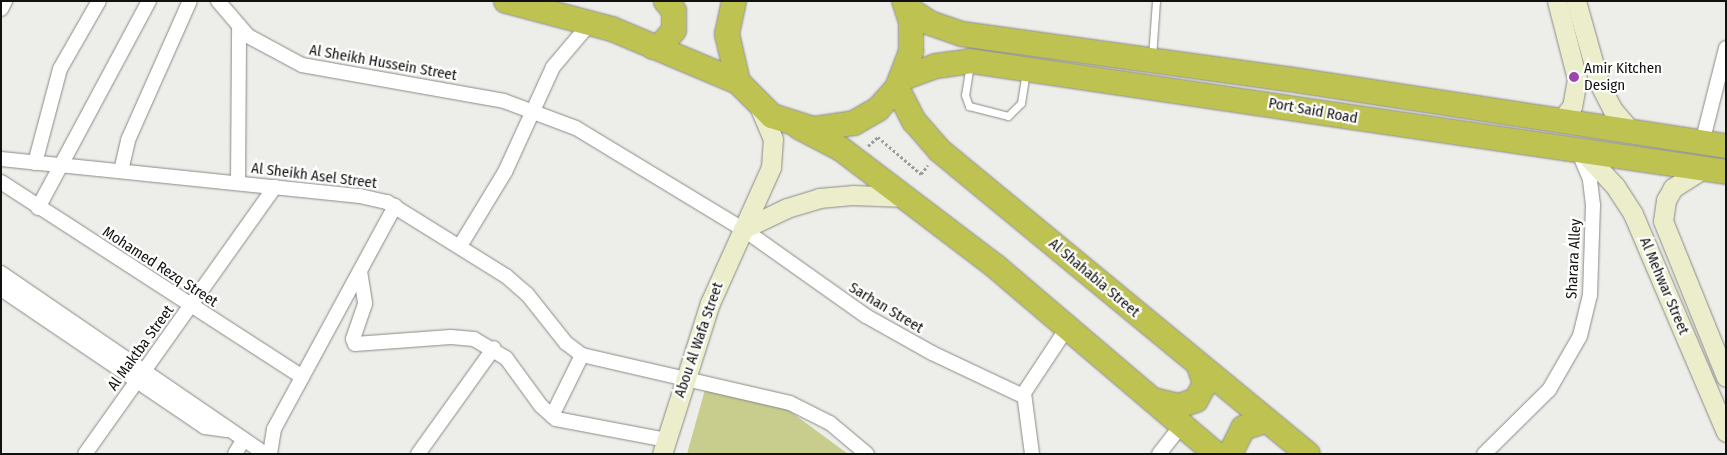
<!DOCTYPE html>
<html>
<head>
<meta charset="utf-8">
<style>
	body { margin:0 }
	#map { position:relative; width:1727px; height:455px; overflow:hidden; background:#edede9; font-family:"Fira Sans Condensed",sans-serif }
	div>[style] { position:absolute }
	.green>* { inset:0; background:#c8cd8d }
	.path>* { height:2.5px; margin-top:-1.25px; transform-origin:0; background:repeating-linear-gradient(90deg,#9c9c99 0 2.5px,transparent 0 5px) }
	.roads { filter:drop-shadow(0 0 1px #8a8a86) drop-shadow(0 0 1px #8a8a86) }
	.lane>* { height:7px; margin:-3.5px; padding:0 3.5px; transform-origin:3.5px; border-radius:3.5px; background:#fff }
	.street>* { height:14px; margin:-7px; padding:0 7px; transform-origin:7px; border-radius:7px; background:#fff }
	.secondary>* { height:19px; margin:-9.5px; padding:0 9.5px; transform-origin:9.5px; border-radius:9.5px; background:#ebedcb }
	.highway>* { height:24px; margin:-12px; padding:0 12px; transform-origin:12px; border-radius:12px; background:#bdc251 }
	.dots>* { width:14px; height:14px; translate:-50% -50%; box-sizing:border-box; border:2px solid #fff; border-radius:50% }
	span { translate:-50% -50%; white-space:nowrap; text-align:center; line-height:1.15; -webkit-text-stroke:4.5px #fff; paint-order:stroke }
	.street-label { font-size:15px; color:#11110f }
	.poi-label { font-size:15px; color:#11110f }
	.left { translate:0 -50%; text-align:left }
	.frame { position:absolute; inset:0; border:2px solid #11110f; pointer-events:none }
</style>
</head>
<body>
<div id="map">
	<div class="green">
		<div style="clip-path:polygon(706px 386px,783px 406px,848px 454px,687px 454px)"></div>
	</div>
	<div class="path">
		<div style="left:868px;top:146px;width:13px;rotate:-42deg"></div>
		<div style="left:878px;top:137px;width:57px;rotate:40.7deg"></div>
		<div style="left:921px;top:174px;width:11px;rotate:-52deg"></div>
	</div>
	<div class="roads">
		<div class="lane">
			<div style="left:1152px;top:57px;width:56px;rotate:-85.9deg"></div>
			<div style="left:970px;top:64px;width:31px;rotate:99deg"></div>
			<div style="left:965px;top:95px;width:12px;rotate:70deg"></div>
			<div style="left:969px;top:106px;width:40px;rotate:14.4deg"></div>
			<div style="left:1008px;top:116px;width:18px;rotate:-45deg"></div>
			<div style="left:1021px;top:103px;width:31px;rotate:-81deg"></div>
		</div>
		<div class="street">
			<div style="left:218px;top:1px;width:46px;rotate:49.4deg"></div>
			<div style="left:248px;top:36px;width:61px;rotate:28.2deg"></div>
			<div style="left:302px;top:65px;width:205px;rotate:10.1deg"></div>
			<div style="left:504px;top:101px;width:77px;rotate:20.6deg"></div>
			<div style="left:576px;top:128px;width:195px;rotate:31.2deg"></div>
			<div style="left:743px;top:229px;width:151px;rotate:35.3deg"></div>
			<div style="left:866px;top:316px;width:76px;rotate:29.3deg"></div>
			<div style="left:932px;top:353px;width:101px;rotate:25.3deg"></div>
			<div style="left:1px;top:9px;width:9px;rotate:-63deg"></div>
			<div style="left:1702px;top:143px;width:98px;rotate:-75.8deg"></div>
			<div style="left:1px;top:159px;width:361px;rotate:5.9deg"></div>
			<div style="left:360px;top:196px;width:28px;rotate:13deg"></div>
			<div style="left:387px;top:202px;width:140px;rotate:31.9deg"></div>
			<div style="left:506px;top:276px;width:28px;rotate:41deg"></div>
			<div style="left:527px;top:294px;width:63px;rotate:51.5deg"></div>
			<div style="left:566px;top:343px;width:20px;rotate:37deg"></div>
			<div style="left:582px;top:355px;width:213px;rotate:13deg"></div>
			<div style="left:790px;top:403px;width:45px;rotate:26.6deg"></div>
			<div style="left:830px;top:423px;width:48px;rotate:40deg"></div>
			<div style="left:35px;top:163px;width:97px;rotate:-75.1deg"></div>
			<div style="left:60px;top:69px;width:78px;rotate:-60.2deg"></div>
			<div style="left:121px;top:171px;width:32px;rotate:-77deg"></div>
			<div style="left:128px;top:140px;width:152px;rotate:-66deg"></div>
			<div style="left:1px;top:182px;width:359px;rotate:32.9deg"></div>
			<div style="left:238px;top:183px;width:156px;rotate:-89.6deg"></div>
			<div style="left:38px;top:208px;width:235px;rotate:-61.8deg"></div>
			<div style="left:460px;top:246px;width:87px;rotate:-58.7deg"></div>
			<div style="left:505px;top:172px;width:115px;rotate:-65.4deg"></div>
			<div style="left:553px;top:67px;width:59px;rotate:-49.8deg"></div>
			<div style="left:360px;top:271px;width:33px;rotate:81deg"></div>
			<div style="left:365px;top:304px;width:37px;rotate:109deg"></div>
			<div style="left:353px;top:339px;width:5px;rotate:68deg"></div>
			<div style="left:355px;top:344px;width:96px;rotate:-4.2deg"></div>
			<div style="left:451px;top:337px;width:23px;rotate:5deg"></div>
			<div style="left:474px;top:339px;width:37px;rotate:31deg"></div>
			<div style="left:506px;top:358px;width:59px;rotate:53.9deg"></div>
			<div style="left:541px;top:406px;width:20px;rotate:41deg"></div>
			<div style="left:556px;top:419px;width:112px;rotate:10.8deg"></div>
			<div style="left:1px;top:273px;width:320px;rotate:34.4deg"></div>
			<div style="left:1px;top:289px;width:246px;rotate:34.1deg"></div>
			<div style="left:205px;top:427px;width:22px;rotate:8deg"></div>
			<div style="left:552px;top:416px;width:68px;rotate:-63.8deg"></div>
			<div style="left:85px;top:454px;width:328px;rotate:-54.6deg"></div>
			<div style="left:235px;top:454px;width:16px;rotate:-60deg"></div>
			<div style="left:270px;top:454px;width:25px;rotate:-81deg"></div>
			<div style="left:274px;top:429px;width:254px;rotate:-61.5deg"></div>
			<div style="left:418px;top:454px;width:130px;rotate:-54.4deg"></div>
			<div style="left:1032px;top:454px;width:62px;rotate:-97.5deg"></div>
			<div style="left:1024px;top:393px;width:78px;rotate:-56.5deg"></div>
			<div style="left:1159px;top:454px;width:36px;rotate:-52deg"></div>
			<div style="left:1484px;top:454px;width:91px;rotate:-44.6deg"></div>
			<div style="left:1549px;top:390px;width:62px;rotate:-60.1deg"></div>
			<div style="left:1580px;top:336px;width:42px;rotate:-76.3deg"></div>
			<div style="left:1590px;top:295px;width:90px;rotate:-88.1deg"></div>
			<div style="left:1593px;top:205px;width:26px;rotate:-97deg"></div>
			<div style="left:1590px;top:179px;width:28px;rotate:-113deg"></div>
		</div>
		<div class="secondary">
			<div style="left:1557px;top:1px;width:81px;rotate:75.6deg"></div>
			<div style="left:1577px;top:79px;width:27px;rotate:100deg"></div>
			<div style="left:1572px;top:106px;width:20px;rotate:127deg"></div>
			<div style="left:1576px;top:1px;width:85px;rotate:74.3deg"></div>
			<div style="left:1599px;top:83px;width:30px;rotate:63deg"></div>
			<div style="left:1613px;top:110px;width:30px;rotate:50deg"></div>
			<div style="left:1584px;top:153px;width:45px;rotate:46.8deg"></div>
			<div style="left:1615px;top:186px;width:33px;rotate:57deg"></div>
			<div style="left:1633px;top:214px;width:237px;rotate:66.9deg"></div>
			<div style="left:1703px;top:169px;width:36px;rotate:148deg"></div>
			<div style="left:1673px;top:188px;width:14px;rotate:120deg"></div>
			<div style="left:1666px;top:200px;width:21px;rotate:98deg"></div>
			<div style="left:1663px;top:221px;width:168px;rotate:68deg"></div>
			<div style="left:743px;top:229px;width:49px;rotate:-25.5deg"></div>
			<div style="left:787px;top:208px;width:34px;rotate:-17deg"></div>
			<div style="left:819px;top:198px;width:33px;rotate:-5deg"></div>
			<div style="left:852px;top:195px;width:53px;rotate:2.2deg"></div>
			<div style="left:662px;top:454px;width:158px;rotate:-72.4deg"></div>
			<div style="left:710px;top:303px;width:149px;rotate:-65.8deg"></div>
			<div style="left:771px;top:167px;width:28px;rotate:-86deg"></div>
			<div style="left:773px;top:139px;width:34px;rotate:-113deg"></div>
		</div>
		<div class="highway">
			<div style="left:506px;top:1px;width:110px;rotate:14.8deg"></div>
			<div style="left:612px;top:29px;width:137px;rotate:22.8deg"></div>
			<div style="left:734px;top:1px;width:34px;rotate:102deg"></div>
			<div style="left:727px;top:34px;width:49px;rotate:77.1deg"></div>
			<div style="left:738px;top:82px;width:48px;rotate:45deg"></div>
			<div style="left:772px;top:116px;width:43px;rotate:17.6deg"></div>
			<div style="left:813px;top:129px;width:41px;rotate:-8.3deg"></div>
			<div style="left:854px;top:123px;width:28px;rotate:-30deg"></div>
			<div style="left:878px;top:109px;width:28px;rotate:-48deg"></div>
			<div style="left:897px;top:88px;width:40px;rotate:-69deg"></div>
			<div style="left:911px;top:51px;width:29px;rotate:-90deg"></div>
			<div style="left:911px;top:22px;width:22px;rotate:-108deg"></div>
			<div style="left:907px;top:8px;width:27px;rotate:33deg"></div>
			<div style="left:930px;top:23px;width:34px;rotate:19deg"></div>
			<div style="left:962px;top:34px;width:329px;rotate:7.9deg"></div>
			<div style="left:1288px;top:79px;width:443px;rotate:8.7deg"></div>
			<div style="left:653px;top:47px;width:9px;rotate:-18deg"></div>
			<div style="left:662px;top:44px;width:18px;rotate:-49deg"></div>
			<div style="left:674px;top:30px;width:19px;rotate:-90deg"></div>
			<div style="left:674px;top:11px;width:13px;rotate:-129deg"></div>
			<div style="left:903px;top:78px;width:35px;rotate:-20deg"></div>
			<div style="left:936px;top:66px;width:34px;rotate:-8deg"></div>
			<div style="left:970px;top:61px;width:764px;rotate:8.35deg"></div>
			<div style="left:897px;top:88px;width:37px;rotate:63deg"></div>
			<div style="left:914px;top:121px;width:38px;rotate:49deg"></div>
			<div style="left:939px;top:150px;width:478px;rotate:39.5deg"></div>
			<div style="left:799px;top:127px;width:47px;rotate:27.6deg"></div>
			<div style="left:841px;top:149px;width:193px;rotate:37.2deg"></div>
			<div style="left:995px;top:266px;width:290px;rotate:40.4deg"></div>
			<div style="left:1153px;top:400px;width:27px;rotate:13deg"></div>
			<div style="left:1179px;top:406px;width:18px;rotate:-19deg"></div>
			<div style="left:1196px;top:400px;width:18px;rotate:-61deg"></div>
			<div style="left:1205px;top:384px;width:19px;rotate:-108deg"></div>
			<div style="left:1230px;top:454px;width:29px;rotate:-63deg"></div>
			<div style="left:1243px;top:428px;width:25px;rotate:-18deg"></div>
		</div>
	</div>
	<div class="dots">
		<div style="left:1574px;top:77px;background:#9f44af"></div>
	</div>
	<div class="street-label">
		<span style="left:383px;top:63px;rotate:10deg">Al Sheikh Hussein Street</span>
		<span style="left:1313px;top:111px;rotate:10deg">Port Said Road</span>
		<span style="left:314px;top:176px;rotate:7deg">Al Sheikh Asel Street</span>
		<span style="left:1574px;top:259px;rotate:-87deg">Sharara Alley</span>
		<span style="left:160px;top:267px;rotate:33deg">Mohamed Rezq Street</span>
		<span style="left:1094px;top:278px;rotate:40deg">Al Shahabia Street</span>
		<span style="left:1664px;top:286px;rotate:67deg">Al Mehwar Street</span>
		<span style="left:886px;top:308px;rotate:31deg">Sarhan Street</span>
		<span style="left:699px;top:340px;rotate:-71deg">Abou Al Wafa Street</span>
		<span style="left:141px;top:348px;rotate:-54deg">Al Maktba Street</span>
	</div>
	<div class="poi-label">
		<span class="left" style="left:1584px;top:77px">Amir Kitchen<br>Design</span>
	</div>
	<div class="frame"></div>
</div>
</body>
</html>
